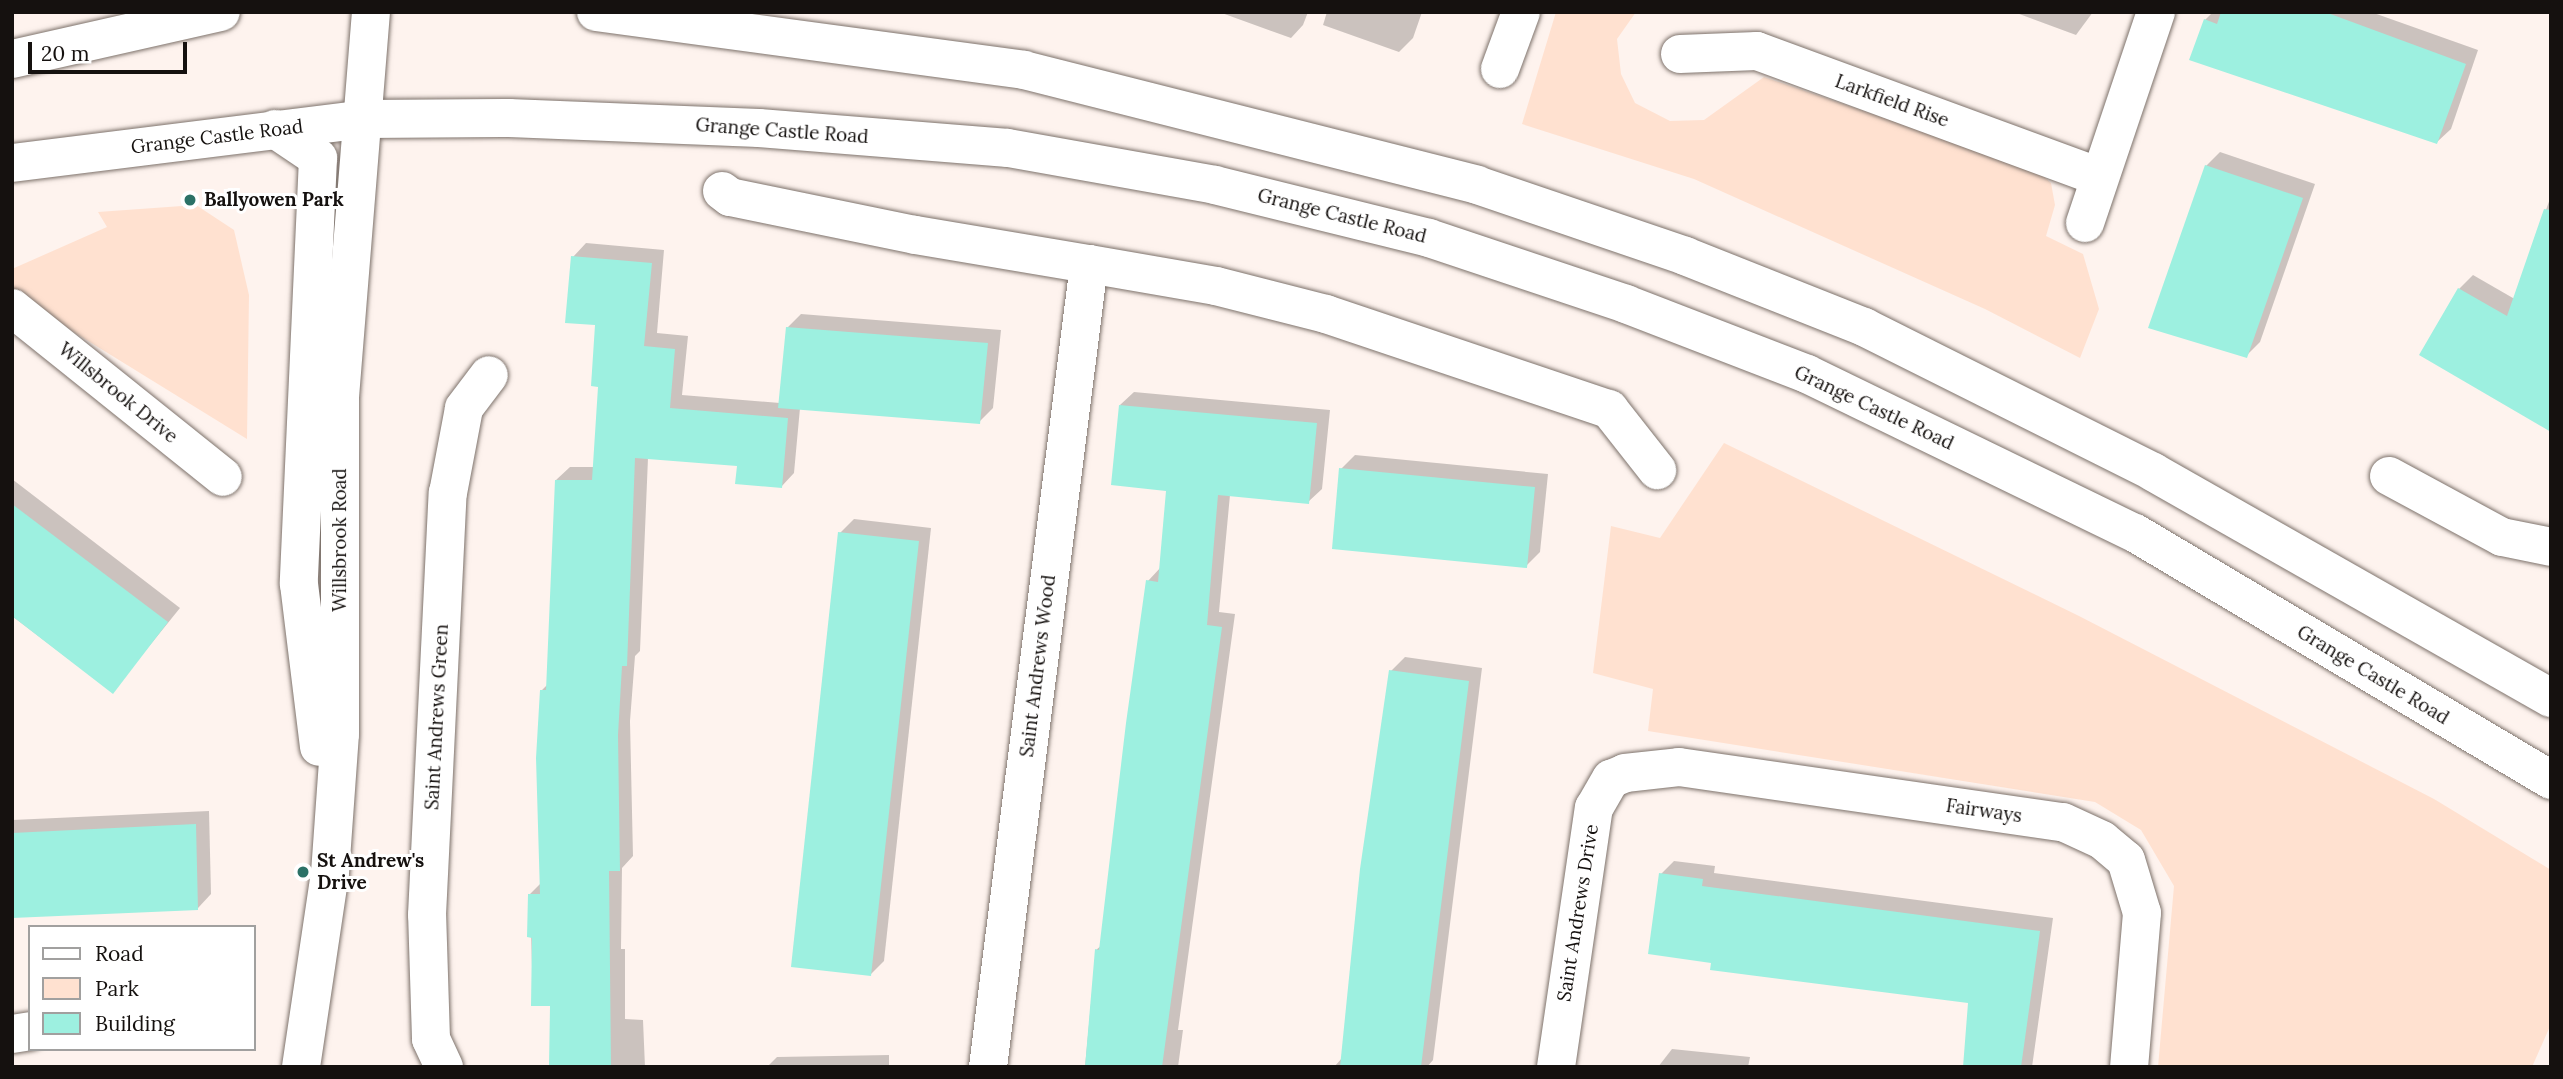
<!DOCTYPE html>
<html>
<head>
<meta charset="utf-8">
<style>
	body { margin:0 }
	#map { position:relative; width:2563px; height:1079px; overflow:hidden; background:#fef3ee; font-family:Lora,serif }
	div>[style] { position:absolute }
	.green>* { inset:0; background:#ffe1d0 }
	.shadow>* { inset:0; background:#0003 }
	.building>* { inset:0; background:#9df0e0 }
	.roads { filter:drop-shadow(0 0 2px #7d726b) drop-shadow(0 0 2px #7d726b) }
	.minor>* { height:38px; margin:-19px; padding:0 19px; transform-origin:19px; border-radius:19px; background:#fff }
	.major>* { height:38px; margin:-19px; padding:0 19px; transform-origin:19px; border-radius:19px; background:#fff }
	.dots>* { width:19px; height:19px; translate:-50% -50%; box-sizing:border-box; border:4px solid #fff; border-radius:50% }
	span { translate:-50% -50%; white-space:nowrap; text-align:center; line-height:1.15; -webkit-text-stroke:6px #fff; paint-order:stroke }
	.street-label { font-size:19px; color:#15110f }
	.poi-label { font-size:19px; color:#15110f; font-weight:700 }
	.left { translate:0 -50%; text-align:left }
	.frame { position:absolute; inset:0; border:14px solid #15110f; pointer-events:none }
	.legend { position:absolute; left:28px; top:925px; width:228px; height:126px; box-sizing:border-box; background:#fff; border:2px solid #a1a09f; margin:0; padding:9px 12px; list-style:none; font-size:21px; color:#15110f }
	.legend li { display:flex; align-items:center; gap:14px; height:35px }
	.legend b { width:35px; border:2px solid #a1a09f }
	.scale { position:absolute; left:28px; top:42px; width:159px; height:32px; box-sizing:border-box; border:4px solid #15110f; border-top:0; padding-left:9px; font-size:21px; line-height:24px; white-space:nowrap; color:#15110f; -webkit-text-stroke:5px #fff; paint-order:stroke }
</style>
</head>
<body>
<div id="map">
	<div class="green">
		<div style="clip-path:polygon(1556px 12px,1636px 12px,1617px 39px,1621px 74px,1635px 103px,1670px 121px,1704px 120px,1764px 77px,2036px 170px,2051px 183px,2055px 205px,2046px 236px,2083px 254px,2099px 309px,2080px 358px,1985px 309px,1694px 179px,1522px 124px)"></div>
		<div style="clip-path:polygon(196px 205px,234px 230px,249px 295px,247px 439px,12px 294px,12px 269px,107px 227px,98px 212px)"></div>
		<div style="clip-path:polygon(1724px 443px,2079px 616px,2434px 799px,2551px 870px,2551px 1024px,2532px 1067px,2158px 1067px,2174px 886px,2141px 830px,2095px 802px,1648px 731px,1653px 689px,1593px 673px,1611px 526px,1660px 538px)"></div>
	</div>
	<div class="shadow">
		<div style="clip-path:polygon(1219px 12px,1308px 12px,1303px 25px,1291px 38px)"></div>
		<div style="clip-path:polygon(1327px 12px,1422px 12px,1413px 38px,1399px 52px,1323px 25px)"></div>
		<div style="clip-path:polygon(2014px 12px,2093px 12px,2076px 35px)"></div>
		<div style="clip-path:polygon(2213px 12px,2371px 12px,2478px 50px,2451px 129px,2437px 142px,2205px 20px)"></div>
		<div style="clip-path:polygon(2220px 152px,2315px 184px,2260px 342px,2246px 356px,2206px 166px)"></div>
		<div style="clip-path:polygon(2551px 196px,2551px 253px,2533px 246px)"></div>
		<div style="clip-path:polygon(586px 243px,664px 250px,657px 333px,688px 336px,682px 395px,780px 403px,787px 328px,801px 314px,1001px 330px,993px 408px,979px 422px,800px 408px,794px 473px,781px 487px,739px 464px,648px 458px,640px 651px,635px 656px,630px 721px,633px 856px,622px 868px,621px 949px,625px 949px,625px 1019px,643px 1020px,645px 1067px,553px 1067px,552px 1004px,533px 1004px,530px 894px,541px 883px,541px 691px,548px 684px,556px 480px,570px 467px,594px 467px,600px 385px,597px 324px,573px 257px)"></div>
		<div style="clip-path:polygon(2473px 275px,2551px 320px,2421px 355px,2459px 289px)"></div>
		<div style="clip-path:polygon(1134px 392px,1330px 410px,1322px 489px,1308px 502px,1230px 495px,1219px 612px,1235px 614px,1178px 1030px,1183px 1030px,1178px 1067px,1085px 1067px,1096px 950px,1102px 945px,1148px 581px,1161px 567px,1168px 489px,1120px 405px)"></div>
		<div style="clip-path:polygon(1355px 455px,1548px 474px,1540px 552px,1526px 566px,1341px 469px)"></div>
		<div style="clip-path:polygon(12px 479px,180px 608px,112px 692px,12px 616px)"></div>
		<div style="clip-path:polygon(854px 519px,931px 528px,884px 961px,870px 975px,840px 533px)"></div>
		<div style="clip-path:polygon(1405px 657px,1482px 668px,1433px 1060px,1427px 1067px,1334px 1067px,1343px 1057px,1391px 671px)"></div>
		<div style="clip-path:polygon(209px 811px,211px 894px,198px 908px,12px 916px,12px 820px)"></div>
		<div style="clip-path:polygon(1674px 861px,1715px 866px,1714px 873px,2053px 918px,2032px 1067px,1965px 1067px,1970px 1002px,1713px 961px,1661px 874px)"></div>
		<div style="clip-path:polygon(1672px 1049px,1750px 1057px,1748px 1067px,1658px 1067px)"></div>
		<div style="clip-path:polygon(889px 1055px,889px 1067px,767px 1067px,777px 1057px)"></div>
	</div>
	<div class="building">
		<div style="clip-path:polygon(2221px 12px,2325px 12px,2466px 64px,2437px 144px,2189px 60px,2204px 19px,2217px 24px)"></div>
		<div style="clip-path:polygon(2205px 165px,2303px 198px,2247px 358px,2148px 328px)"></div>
		<div style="clip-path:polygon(2544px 209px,2551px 210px,2551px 432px,2419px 355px,2458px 288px,2507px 316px)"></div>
		<div style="clip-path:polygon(571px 256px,652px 263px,644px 346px,675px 349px,670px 408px,788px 418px,782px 488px,735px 484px,737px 466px,635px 458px,627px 666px,622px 666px,618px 735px,620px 871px,609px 871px,611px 1067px,549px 1067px,550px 1006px,531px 1006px,532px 938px,527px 937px,528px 894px,540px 894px,536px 758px,540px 690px,546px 690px,555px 480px,592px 480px,598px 387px,591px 386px,595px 325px,565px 323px)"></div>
		<div style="clip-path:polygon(786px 327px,988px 343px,980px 424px,778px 408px)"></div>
		<div style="clip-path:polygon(1119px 405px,1317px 423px,1309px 504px,1218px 495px,1207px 625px,1222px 627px,1162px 1067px,1085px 1067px,1095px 949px,1099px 950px,1126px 723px,1146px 580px,1158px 582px,1166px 491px,1111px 485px)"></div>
		<div style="clip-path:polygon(1339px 468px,1535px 487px,1527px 568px,1332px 549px)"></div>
		<div style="clip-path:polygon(12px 504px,168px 622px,113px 694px,12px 616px)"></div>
		<div style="clip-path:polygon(838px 532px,919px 541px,871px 976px,791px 967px)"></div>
		<div style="clip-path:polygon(1389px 670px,1469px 681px,1421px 1067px,1340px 1067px,1360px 869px)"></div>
		<div style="clip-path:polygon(196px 824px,198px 910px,12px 918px,12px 833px)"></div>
		<div style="clip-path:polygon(1659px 873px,1703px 879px,1702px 886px,2040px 931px,2021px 1067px,1963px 1067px,1968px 1003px,1710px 970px,1711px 963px,1648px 954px)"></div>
	</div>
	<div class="roads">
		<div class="minor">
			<div style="left:1680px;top:54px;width:77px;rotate:-2.2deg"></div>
			<div style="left:1757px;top:51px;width:364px;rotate:20.2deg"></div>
			<div style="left:1500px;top:69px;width:61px;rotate:-69.8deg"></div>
			<div style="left:275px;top:129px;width:52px;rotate:34deg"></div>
			<div style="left:318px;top:158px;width:426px;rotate:92.6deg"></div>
			<div style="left:299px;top:584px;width:164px;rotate:83deg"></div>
			<div style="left:722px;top:191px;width:10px;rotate:37deg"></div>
			<div style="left:730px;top:197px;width:189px;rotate:11.6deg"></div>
			<div style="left:915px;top:235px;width:176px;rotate:9.5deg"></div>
			<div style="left:1089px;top:264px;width:809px;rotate:97.17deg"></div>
			<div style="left:2085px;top:223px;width:223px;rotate:-71.4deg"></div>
			<div style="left:1089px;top:264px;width:129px;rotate:9.8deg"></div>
			<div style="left:1216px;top:286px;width:114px;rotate:14.3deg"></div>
			<div style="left:1326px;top:314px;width:299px;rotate:18.6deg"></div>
			<div style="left:1609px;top:409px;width:78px;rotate:51.8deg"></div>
			<div style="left:12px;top:308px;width:270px;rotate:38.7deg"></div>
			<div style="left:2389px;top:476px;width:128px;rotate:28.4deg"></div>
			<div style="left:2502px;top:537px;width:50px;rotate:11.5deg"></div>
			<div style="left:12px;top:1034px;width:18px;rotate:-9deg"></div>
			<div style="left:301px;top:1067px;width:196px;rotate:-81.5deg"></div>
			<div style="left:330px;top:873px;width:139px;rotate:-85.9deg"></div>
			<div style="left:340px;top:734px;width:337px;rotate:-90deg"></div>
			<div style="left:340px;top:397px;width:386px;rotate:-85.4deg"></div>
			<div style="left:444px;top:1067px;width:31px;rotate:-115deg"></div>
			<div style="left:431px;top:1039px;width:124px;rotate:-91.8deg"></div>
			<div style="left:427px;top:915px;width:423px;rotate:-87.2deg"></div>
			<div style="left:448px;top:493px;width:86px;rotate:-79.3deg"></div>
			<div style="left:464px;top:408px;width:41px;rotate:-52.9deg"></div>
			<div style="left:1556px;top:1067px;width:262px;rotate:-81.7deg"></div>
			<div style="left:1594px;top:808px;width:34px;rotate:-60deg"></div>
			<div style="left:1611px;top:779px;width:15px;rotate:-23deg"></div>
			<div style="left:1625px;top:773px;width:54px;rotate:-6.3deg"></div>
			<div style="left:1679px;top:767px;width:388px;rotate:8.2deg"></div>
			<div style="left:2063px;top:822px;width:43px;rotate:24.8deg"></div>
			<div style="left:2102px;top:840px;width:31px;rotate:40deg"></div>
			<div style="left:2126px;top:860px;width:55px;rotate:73.2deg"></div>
			<div style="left:2142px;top:913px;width:155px;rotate:94.8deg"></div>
		</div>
		<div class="major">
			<div style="left:596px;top:12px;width:432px;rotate:7.7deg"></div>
			<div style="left:1024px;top:70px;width:467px;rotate:14.2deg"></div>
			<div style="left:1477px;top:185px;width:220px;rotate:18.8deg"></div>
			<div style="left:1685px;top:256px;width:193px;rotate:21.6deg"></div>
			<div style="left:1864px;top:327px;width:323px;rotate:26.6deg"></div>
			<div style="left:2153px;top:472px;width:458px;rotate:29.6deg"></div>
			<div style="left:12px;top:59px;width:214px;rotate:-12.7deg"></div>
			<div style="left:12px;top:163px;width:356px;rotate:-7.1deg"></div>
			<div style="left:365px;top:119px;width:144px;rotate:-0.4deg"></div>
			<div style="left:509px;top:118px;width:250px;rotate:2.3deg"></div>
			<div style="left:759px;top:128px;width:250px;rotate:4.6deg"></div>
			<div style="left:1008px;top:148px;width:210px;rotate:10.1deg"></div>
			<div style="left:1215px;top:185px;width:220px;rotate:13.9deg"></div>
			<div style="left:1429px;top:238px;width:208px;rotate:18.5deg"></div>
			<div style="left:1626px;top:304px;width:194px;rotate:21.1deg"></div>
			<div style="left:1807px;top:374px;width:365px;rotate:25.9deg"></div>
			<div style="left:2135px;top:533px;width:484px;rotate:30.7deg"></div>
		</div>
	</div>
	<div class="dots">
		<div style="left:190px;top:200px;background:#2b7166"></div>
		<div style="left:303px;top:872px;background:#2b7166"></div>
	</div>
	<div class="street-label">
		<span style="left:1892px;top:101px;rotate:20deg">Larkfield Rise</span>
		<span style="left:782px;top:131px;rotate:4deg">Grange Castle Road</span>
		<span style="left:217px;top:137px;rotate:-7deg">Grange Castle Road</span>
		<span style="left:1342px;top:216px;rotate:14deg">Grange Castle Road</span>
		<span style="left:118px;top:393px;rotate:39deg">Willsbrook Drive</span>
		<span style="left:1874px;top:408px;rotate:25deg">Grange Castle Road</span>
		<span style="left:340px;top:540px;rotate:-90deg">Willsbrook Road</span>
		<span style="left:1038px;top:666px;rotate:-83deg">Saint Andrews Wood</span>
		<span style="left:2373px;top:675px;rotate:31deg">Grange Castle Road</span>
		<span style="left:437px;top:717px;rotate:-87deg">Saint Andrews Green</span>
		<span style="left:1984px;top:811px;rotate:8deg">Fairways</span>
		<span style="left:1578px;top:913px;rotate:-81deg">Saint Andrews Drive</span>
	</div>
	<div class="poi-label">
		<span class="left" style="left:204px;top:200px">Ballyowen Park</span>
		<span class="left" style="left:317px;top:872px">St Andrew's<br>Drive</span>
	</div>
	<div class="frame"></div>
	<ul class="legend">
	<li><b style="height:9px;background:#fff"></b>Road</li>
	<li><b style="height:19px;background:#ffe1d0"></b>Park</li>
	<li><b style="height:19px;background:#9df0e0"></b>Building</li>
	</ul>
	<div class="scale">20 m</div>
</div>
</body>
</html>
